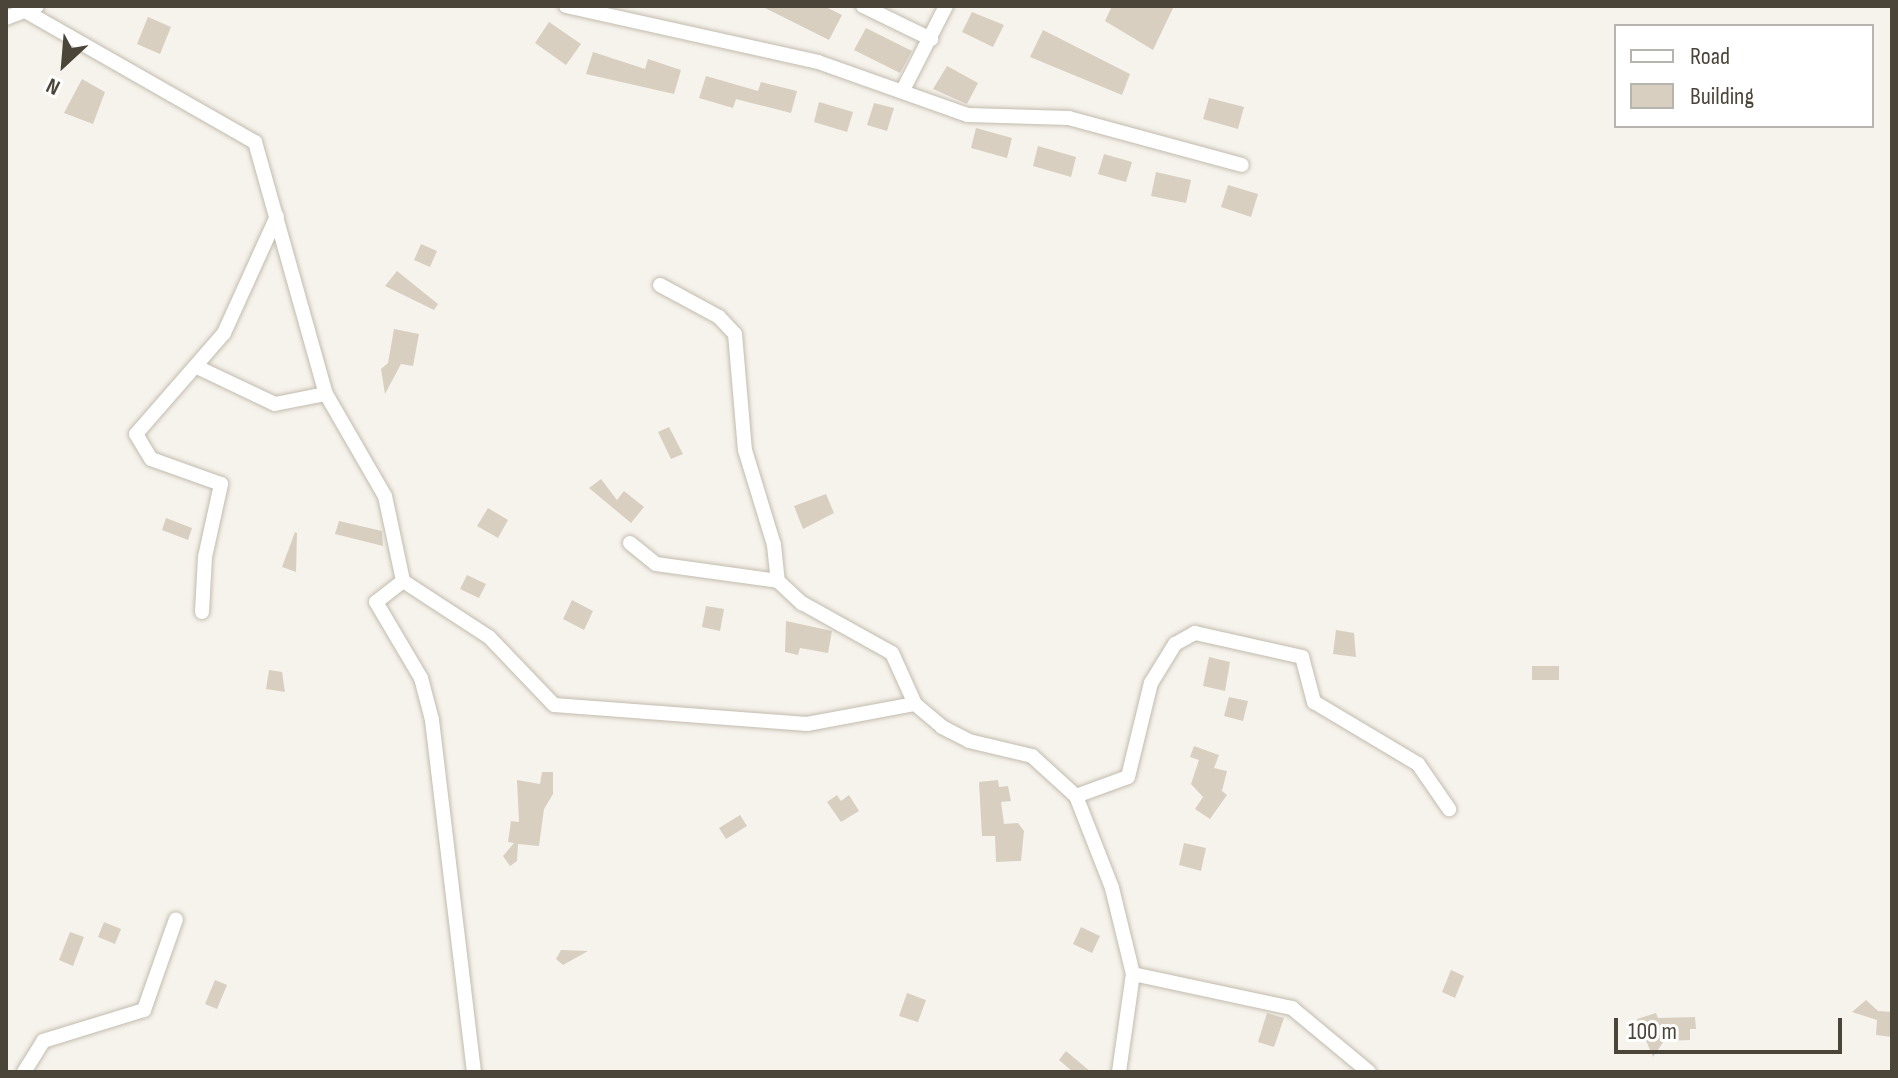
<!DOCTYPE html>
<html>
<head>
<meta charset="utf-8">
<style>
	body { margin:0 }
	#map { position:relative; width:1898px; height:1078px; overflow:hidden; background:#f6f3ec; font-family:"Sofia Sans Condensed",sans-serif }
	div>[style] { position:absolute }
	.building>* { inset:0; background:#d8cfc1 }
	.roads { filter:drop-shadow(0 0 2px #c2bbae) drop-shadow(0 0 2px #c2bbae) }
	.street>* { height:14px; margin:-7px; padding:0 7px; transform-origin:7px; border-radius:7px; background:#fff }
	span { translate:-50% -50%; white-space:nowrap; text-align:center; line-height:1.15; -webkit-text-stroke:6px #fff; paint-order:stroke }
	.frame { position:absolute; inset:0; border:8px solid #4b4439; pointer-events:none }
	.legend { position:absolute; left:1614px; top:24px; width:260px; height:104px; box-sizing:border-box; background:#fff; border:2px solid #b7b4b0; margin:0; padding:10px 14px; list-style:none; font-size:24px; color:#4b4439 }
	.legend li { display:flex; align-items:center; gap:16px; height:40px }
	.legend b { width:40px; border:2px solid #b7b4b0 }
	.north { position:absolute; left:24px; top:24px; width:80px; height:80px; -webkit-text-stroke:6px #fff; paint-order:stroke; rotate:206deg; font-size:22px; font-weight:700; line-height:32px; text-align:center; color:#4b4439 }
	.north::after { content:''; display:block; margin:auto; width:28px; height:36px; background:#4b4439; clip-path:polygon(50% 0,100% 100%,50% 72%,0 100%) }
	.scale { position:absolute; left:1614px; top:1018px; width:228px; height:36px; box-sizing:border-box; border:4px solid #4b4439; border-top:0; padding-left:10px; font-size:24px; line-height:28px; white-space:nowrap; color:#4b4439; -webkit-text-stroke:6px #fff; paint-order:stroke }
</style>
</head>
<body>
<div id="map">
	<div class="building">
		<div style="clip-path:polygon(761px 6px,824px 6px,842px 15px,829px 40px)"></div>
		<div style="clip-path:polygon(1112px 6px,1174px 6px,1153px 50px,1105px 21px)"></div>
		<div style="clip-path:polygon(972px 12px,1004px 25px,993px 47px,962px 32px)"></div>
		<div style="clip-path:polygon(148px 17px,171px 27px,160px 54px,137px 44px)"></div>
		<div style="clip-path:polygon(549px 22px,581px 44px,566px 65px,535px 43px)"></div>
		<div style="clip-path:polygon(866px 28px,912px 51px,900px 73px,854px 50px)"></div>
		<div style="clip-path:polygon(1043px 30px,1130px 74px,1122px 95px,1030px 57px)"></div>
		<div style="clip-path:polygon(593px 52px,645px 69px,648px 59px,681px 70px,674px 94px,586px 74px)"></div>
		<div style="clip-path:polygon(947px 66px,978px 83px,967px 104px,933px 89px)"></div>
		<div style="clip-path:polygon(706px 76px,758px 91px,761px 82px,797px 91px,791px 113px,736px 99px,733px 108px,699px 98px)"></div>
		<div style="clip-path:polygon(82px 79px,105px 92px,93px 124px,64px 113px)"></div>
		<div style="clip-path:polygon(1209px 98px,1244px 107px,1238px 129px,1203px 119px)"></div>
		<div style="clip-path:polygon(819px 102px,853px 112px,847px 132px,814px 122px)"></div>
		<div style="clip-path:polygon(874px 103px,894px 108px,887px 131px,867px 125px)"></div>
		<div style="clip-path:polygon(976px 128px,1012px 138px,1007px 158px,971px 148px)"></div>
		<div style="clip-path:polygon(1038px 146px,1076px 157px,1071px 177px,1033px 166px)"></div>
		<div style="clip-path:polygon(1104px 154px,1132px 162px,1126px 182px,1098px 174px)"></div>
		<div style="clip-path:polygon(1156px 172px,1191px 180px,1186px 203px,1151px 196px)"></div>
		<div style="clip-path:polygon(1228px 185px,1258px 194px,1251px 217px,1221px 207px)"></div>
		<div style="clip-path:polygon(421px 244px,437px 251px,430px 267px,414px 260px)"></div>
		<div style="clip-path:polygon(397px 271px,438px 304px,434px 310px,385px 286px)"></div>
		<div style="clip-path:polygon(394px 329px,419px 334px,413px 366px,401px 364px,385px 394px,381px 369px,388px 363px)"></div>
		<div style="clip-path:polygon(669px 427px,683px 454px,671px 459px,658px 432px)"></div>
		<div style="clip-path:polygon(601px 479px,617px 500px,624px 491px,644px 507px,631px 523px,589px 488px)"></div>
		<div style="clip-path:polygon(826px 494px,834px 513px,803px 529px,794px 506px)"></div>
		<div style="clip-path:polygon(488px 508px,508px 520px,498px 538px,477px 526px)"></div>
		<div style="clip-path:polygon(166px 518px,192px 528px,188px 540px,162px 530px)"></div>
		<div style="clip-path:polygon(339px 521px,382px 531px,383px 546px,335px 534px)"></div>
		<div style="clip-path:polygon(295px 532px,297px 533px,296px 572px,282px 567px)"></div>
		<div style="clip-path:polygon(467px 575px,486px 584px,479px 598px,460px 589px)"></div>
		<div style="clip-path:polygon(572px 600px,593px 611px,584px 630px,563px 619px)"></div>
		<div style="clip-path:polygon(706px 606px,724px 609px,720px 631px,702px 627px)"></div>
		<div style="clip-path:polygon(786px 621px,832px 631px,828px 653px,800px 648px,798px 655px,785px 652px)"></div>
		<div style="clip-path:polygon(1336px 630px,1354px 633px,1356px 657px,1333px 654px)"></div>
		<div style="clip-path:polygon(1209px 657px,1230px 662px,1225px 691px,1203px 686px)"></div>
		<div style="clip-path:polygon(1532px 666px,1559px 666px,1559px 680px,1532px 680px)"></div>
		<div style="clip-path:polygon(269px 670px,282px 672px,285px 692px,266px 689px)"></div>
		<div style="clip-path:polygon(1229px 697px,1248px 701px,1243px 721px,1224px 716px)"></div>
		<div style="clip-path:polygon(1194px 746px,1219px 755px,1214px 768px,1227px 771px,1222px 791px,1227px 795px,1210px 819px,1195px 809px,1203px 797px,1191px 784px,1199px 760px,1190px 757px)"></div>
		<div style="clip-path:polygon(542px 772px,553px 772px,553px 794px,544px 809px,539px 846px,518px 844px,517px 861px,510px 866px,503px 856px,514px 843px,508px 842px,511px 821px,519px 822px,517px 780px,540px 784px)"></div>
		<div style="clip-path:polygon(998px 780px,999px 787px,1008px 786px,1011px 801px,1001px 802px,1004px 824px,1018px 823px,1024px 831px,1021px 861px,996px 862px,995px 836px,982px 836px,979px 782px)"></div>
		<div style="clip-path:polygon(837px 795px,841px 801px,849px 795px,859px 811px,841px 822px,827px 802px)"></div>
		<div style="clip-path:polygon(740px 815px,747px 826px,726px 839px,719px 828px)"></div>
		<div style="clip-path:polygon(1184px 843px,1206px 848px,1201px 871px,1179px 865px)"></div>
		<div style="clip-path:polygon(104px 922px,121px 929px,115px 944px,98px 937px)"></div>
		<div style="clip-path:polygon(1081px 927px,1100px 936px,1092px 953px,1073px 944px)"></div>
		<div style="clip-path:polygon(70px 932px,84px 937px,73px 966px,59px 960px)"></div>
		<div style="clip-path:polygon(561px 950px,563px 950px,588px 951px,563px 965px,556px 959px)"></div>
		<div style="clip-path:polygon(1451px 970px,1464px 976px,1455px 998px,1442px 992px)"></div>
		<div style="clip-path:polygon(215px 980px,227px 985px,217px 1009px,205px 1004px)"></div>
		<div style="clip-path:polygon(907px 993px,926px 1000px,918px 1022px,899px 1016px)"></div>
		<div style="clip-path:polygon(1866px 1000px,1878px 1011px,1892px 1012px,1892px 1037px,1876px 1035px,1877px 1020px,1852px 1012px)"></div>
		<div style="clip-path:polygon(1267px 1013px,1284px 1018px,1274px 1047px,1258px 1042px)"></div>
		<div style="clip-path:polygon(1656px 1013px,1658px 1018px,1695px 1017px,1696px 1029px,1690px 1029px,1690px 1040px,1664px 1041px,1653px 1057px,1637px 1019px)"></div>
		<div style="clip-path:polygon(1066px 1051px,1091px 1072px,1073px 1072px,1059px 1060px)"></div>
	</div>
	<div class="roads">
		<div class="street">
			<div style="left:566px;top:6px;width:258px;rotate:12.5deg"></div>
			<div style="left:818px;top:62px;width:159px;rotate:19.5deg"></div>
			<div style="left:968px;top:115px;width:101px;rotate:1.7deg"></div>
			<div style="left:1069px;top:118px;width:179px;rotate:15.2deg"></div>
			<div style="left:863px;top:6px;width:76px;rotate:25.9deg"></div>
			<div style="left:25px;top:11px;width:265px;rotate:29.7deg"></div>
			<div style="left:255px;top:142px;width:262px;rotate:74.3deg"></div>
			<div style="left:326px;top:394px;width:118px;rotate:60deg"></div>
			<div style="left:385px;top:496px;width:87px;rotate:78deg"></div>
			<div style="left:403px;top:581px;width:103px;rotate:33.1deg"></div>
			<div style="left:489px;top:637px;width:94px;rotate:46.3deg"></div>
			<div style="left:554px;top:705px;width:254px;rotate:4.3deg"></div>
			<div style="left:807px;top:724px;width:110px;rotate:-10.5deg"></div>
			<div style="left:6px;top:18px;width:33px;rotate:-21deg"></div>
			<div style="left:904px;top:88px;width:92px;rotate:-62.9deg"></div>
			<div style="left:660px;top:285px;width:67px;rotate:28.5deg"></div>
			<div style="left:719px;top:317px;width:23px;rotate:47deg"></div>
			<div style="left:735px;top:334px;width:116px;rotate:85.1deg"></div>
			<div style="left:745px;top:450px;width:99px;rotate:73deg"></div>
			<div style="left:774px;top:545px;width:36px;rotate:84deg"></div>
			<div style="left:778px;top:581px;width:33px;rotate:43deg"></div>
			<div style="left:802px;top:603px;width:103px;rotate:29.1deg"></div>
			<div style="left:892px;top:653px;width:56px;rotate:65.7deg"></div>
			<div style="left:915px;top:704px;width:35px;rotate:40deg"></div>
			<div style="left:942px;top:727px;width:30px;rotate:27deg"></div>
			<div style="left:969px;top:741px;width:65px;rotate:13.4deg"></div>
			<div style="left:1032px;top:756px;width:59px;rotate:42.3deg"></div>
			<div style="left:1076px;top:796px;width:99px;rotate:68.6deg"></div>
			<div style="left:1112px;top:888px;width:89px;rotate:76.3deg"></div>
			<div style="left:1133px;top:974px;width:163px;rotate:12.1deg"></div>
			<div style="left:1292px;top:1008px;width:100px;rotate:39.7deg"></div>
			<div style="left:197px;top:367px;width:86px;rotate:25.4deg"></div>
			<div style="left:275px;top:404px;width:52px;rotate:-11.1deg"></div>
			<div style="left:630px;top:543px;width:33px;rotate:39deg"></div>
			<div style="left:656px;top:564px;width:123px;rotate:7.9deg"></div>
			<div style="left:403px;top:581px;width:34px;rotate:142deg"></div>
			<div style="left:376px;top:602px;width:88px;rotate:59.4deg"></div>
			<div style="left:421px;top:678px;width:43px;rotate:75.3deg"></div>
			<div style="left:432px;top:720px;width:354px;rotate:83.2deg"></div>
			<div style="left:202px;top:612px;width:55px;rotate:-86.9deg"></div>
			<div style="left:205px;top:557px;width:75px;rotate:-77.6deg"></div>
			<div style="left:221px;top:484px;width:74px;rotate:-160.3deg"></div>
			<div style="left:151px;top:459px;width:29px;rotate:-121deg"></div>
			<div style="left:136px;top:434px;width:134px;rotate:-48.9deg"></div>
			<div style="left:224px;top:333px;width:128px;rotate:-65.6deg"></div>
			<div style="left:1076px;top:796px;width:55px;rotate:-20.1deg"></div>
			<div style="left:1128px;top:777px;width:97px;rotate:-76.3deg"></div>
			<div style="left:1151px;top:683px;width:46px;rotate:-58.4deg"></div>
			<div style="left:1175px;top:644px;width:23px;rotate:-29deg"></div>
			<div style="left:1195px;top:633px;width:110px;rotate:12.6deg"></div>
			<div style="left:1302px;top:657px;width:47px;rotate:75.1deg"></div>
			<div style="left:1314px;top:702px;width:121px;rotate:30.8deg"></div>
			<div style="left:1418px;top:764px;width:55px;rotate:55.4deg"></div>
			<div style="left:24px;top:1072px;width:36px;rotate:-58deg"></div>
			<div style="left:43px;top:1041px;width:106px;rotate:-17.1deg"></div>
			<div style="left:144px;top:1010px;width:96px;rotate:-70.6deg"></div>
			<div style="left:1119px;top:1072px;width:99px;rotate:-81.9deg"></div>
		</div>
	</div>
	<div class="frame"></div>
	<ul class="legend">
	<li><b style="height:10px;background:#fff"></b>Road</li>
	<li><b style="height:22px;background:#d8cfc1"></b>Building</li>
	</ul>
	<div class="north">N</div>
	<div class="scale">100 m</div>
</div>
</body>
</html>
